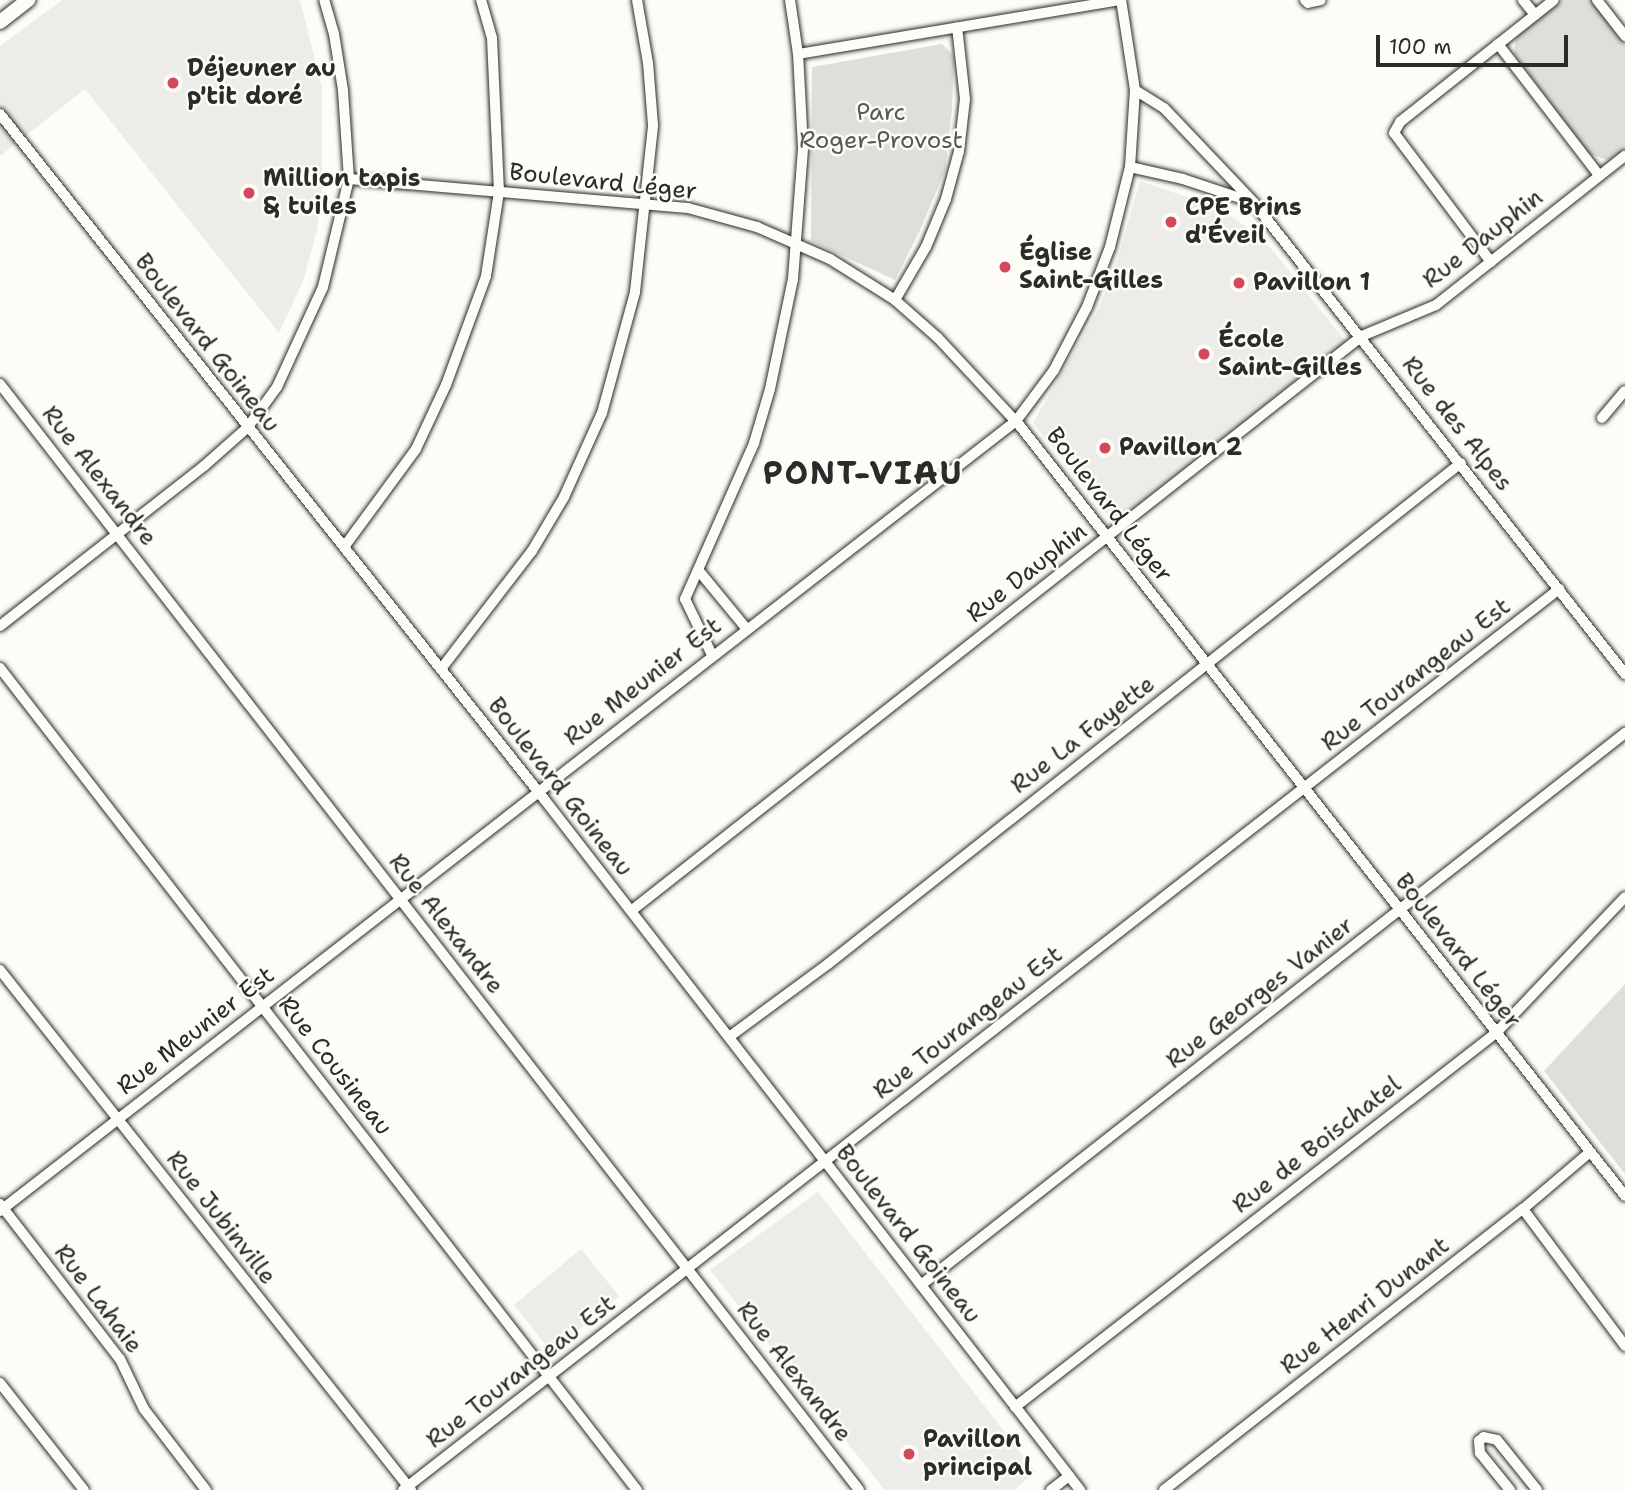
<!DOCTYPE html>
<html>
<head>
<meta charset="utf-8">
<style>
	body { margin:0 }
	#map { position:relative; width:1625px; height:1490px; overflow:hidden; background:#fdfcf7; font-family:"Shantell Sans",sans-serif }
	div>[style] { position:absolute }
	.built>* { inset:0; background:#edece8 }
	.green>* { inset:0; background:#dfdeda }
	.roads { filter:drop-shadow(0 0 2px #2b2b2b) drop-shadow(0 0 2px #2b2b2b) }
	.minor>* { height:10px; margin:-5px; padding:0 5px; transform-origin:5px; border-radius:5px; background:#fdfcf7 }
	.tertiary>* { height:14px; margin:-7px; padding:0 7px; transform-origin:7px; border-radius:7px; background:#fdfcf7 }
	.dots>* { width:19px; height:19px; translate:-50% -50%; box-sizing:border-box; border:4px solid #fdfcf7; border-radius:50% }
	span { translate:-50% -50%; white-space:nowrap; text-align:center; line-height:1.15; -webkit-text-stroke:5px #fdfcf7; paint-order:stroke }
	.poi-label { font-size:24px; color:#2b2b2b; font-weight:700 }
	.left { translate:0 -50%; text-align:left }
	.park-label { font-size:24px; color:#585857 }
	.street-label { font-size:24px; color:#2b2b2b }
	.district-label { font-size:32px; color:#2b2b2b; font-weight:700; letter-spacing:2px }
	.scale { position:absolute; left:1376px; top:35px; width:192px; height:32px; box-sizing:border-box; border:4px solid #2b2b2b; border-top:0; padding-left:9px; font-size:21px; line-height:24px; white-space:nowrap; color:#2b2b2b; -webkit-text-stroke:5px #fdfcf7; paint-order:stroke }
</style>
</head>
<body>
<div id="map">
	<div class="built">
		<div style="clip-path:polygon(62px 0,300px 0,322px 88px,322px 192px,317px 229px,304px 279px,279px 333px,85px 89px,0 156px,0 46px)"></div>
		<div style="clip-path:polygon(1140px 181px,1199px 201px,1236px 219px,1271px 248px,1347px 343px,1115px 524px,1033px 423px,1099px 308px,1119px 255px)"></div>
		<div style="clip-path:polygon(818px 1192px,1036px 1472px,1014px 1490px,885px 1490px,710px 1270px)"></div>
		<div style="clip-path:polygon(581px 1249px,619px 1296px,551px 1352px,514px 1305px)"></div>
	</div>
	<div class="green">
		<div style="clip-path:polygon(1562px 0,1592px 0,1625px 44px,1625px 151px,1607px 160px,1587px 153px,1514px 53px,1517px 30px)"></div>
		<div style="clip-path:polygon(942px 44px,954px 56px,952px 109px,945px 171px,920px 230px,895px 280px,811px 241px,812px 67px)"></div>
		<div style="clip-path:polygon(1625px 984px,1625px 1174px,1544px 1071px)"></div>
	</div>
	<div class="roads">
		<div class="minor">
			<div style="left:1305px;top:0;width:4px;rotate:45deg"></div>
			<div style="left:1308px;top:3px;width:13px;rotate:-13deg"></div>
			<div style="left:1523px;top:0;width:19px;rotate:51deg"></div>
			<div style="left:1597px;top:0;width:46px;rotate:52.1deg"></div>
			<div style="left:1498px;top:44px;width:165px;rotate:52.4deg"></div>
			<div style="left:798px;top:54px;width:326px;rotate:-9.5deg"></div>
			<div style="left:1135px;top:90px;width:34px;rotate:32deg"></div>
			<div style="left:1164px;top:108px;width:131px;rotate:46.5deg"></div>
			<div style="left:1254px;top:203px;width:600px;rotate:51.77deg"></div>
			<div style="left:0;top:114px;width:875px;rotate:51.54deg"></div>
			<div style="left:544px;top:799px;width:875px;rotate:52.2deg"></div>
			<div style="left:1130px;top:167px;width:54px;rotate:12.8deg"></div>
			<div style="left:1183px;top:179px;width:73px;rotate:18.4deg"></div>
			<div style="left:349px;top:179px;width:340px;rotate:4.9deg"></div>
			<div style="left:688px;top:208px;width:72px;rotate:15.4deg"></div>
			<div style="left:757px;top:227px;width:80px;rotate:23.7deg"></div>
			<div style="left:830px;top:259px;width:77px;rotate:32.2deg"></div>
			<div style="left:895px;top:300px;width:57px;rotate:41.5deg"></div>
			<div style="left:938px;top:338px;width:120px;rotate:47deg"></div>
			<div style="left:1020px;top:426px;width:979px;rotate:51.84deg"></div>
			<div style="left:1491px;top:262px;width:161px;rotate:-126.9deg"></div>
			<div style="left:1394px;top:133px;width:13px;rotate:-61deg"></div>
			<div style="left:1400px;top:122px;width:196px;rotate:-38.4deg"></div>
			<div style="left:895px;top:300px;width:61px;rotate:-59.7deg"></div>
			<div style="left:926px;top:247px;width:52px;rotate:-67.4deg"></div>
			<div style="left:946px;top:199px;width:50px;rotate:-74.8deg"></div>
			<div style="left:959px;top:151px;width:52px;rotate:-83.4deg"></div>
			<div style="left:965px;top:99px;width:72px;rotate:-96.3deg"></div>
			<div style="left:0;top:384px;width:1400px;rotate:52.16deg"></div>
			<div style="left:1602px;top:418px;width:35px;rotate:-50deg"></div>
			<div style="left:344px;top:547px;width:122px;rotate:-53.7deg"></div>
			<div style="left:416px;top:449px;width:71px;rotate:-64.9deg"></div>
			<div style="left:446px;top:385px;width:116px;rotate:-69.8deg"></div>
			<div style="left:486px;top:276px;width:85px;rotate:-81.2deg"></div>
			<div style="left:499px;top:192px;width:154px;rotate:-92.6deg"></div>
			<div style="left:492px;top:38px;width:40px;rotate:-106deg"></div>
			<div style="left:699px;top:571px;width:74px;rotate:50.5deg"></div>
			<div style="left:0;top:626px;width:259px;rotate:-38.1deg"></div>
			<div style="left:204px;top:466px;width:57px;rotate:-41.5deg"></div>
			<div style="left:247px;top:428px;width:51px;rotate:-53.8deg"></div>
			<div style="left:277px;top:387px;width:110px;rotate:-65.3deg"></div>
			<div style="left:323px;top:287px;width:111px;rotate:-76.5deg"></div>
			<div style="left:349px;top:179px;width:89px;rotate:-93.9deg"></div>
			<div style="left:343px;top:90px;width:57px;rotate:-99.1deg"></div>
			<div style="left:334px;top:34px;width:35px;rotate:-106deg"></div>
			<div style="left:712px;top:655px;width:62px;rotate:-115.7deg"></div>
			<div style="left:685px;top:599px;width:171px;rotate:-66.1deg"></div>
			<div style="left:754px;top:443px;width:56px;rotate:-73.5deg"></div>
			<div style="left:770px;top:389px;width:112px;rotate:-78.2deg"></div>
			<div style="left:793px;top:279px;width:131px;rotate:-85.6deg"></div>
			<div style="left:803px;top:148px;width:94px;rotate:-93deg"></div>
			<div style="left:798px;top:54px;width:55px;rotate:-98.4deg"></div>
			<div style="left:0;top:668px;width:1040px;rotate:52.23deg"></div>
			<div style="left:441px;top:669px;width:149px;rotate:-52.4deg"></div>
			<div style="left:532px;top:551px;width:63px;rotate:-59.3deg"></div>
			<div style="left:564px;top:497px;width:92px;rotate:-65.7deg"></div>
			<div style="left:602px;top:413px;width:125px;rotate:-74.7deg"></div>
			<div style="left:635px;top:292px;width:168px;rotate:-83.8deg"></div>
			<div style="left:653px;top:125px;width:62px;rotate:-94.6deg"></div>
			<div style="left:648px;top:63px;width:64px;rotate:-99.9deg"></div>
			<div style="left:631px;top:911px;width:930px;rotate:-38.19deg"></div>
			<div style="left:1362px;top:336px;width:80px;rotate:-22.7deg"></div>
			<div style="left:1436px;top:305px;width:241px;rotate:-38.3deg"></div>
			<div style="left:0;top:970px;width:663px;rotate:51.68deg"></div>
			<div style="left:729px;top:1037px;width:123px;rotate:-36.4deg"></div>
			<div style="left:828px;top:964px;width:807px;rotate:-38.36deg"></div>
			<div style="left:0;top:1204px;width:196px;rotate:52.3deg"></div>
			<div style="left:120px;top:1359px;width:55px;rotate:64.4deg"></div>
			<div style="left:144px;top:1409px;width:102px;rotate:52.6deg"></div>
			<div style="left:1523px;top:1209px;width:171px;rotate:53.3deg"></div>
			<div style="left:0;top:1211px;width:1287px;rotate:-37.87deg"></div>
			<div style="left:1016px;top:421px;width:64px;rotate:-53.3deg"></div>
			<div style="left:1054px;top:370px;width:71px;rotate:-62.4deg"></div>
			<div style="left:1087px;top:307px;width:64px;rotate:-69deg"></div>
			<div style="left:1110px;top:247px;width:82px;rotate:-76deg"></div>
			<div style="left:1130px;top:167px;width:77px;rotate:-86.3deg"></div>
			<div style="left:1135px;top:90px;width:91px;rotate:-98.8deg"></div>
			<div style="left:921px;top:1285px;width:895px;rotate:-38.1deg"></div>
			<div style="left:0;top:1383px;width:136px;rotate:51.9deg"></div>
			<div style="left:1015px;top:1407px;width:609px;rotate:-37.87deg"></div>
			<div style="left:1496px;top:1033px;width:187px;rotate:-46.5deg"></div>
			<div style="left:403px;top:1490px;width:1466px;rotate:-37.93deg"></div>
			<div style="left:1051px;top:1490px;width:23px;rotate:-38deg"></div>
			<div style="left:1164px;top:1490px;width:456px;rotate:-38.1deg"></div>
			<div style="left:1523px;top:1209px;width:88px;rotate:-40.4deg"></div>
			<div style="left:1510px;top:1490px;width:48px;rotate:-129deg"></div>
			<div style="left:1480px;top:1453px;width:12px;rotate:-95deg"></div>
			<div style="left:1479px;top:1441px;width:6px;rotate:-39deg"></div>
			<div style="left:1484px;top:1437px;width:13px;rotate:13deg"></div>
			<div style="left:1497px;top:1440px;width:64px;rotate:51.3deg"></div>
		</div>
		<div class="tertiary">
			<div style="left:0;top:22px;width:36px;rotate:-38deg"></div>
		</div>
	</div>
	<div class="dots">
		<div style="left:173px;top:83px;background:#d1495b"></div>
		<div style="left:249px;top:193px;background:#d1495b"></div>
		<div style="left:1171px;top:222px;background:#d1495b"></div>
		<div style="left:1005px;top:267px;background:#d1495b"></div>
		<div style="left:1239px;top:283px;background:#d1495b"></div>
		<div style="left:1204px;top:354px;background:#d1495b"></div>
		<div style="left:1105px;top:448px;background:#d1495b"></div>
		<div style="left:909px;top:1454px;background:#d1495b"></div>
	</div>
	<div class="poi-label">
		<span class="left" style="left:187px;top:83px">Déjeuner au<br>p'tit doré</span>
		<span class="left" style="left:263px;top:193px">Million tapis<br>&amp; tuiles</span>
		<span class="left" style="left:1185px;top:222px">CPE Brins<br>d'Éveil</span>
		<span class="left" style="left:1019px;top:267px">Église<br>Saint-Gilles</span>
		<span class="left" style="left:1253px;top:283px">Pavillon 1</span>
		<span class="left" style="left:1218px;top:354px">École<br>Saint-Gilles</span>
		<span class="left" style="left:1119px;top:448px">Pavillon 2</span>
		<span class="left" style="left:923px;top:1454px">Pavillon<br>principal</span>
	</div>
	<div class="park-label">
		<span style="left:881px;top:127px">Parc<br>Roger-Provost</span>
	</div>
	<div class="street-label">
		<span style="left:603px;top:182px;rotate:6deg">Boulevard Léger</span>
		<span style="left:1483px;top:239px;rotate:-38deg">Rue Dauphin</span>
		<span style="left:207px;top:343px;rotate:52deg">Boulevard Goineau</span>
		<span style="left:1457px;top:424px;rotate:52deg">Rue des Alpes</span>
		<span style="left:99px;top:476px;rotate:52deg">Rue Alexandre</span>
		<span style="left:1109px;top:505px;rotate:52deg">Boulevard Léger</span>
		<span style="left:1027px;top:573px;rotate:-38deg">Rue Dauphin</span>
		<span style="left:1416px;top:675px;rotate:-38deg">Rue Tourangeau Est</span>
		<span style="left:643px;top:682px;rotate:-38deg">Rue Meunier Est</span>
		<span style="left:1083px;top:735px;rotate:-38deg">Rue La Fayette</span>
		<span style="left:560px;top:787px;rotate:52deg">Boulevard Goineau</span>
		<span style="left:446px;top:924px;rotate:52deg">Rue Alexandre</span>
		<span style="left:1458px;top:951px;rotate:52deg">Boulevard Léger</span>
		<span style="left:1260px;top:993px;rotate:-38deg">Rue Georges Vanier</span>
		<span style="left:968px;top:1023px;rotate:-38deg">Rue Tourangeau Est</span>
		<span style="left:196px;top:1031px;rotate:-38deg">Rue Meunier Est</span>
		<span style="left:335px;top:1066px;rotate:52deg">Rue Cousineau</span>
		<span style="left:1317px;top:1145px;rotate:-38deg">Rue de Boischatel</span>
		<span style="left:221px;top:1218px;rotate:52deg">Rue Jubinville</span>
		<span style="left:908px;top:1234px;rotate:52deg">Boulevard Goineau</span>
		<span style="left:98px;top:1299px;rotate:53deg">Rue Lahaie</span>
		<span style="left:1365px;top:1306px;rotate:-38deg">Rue Henri Dunant</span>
		<span style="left:521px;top:1372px;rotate:-38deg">Rue Tourangeau Est</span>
		<span style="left:794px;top:1372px;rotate:52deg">Rue Alexandre</span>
	</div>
	<div class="district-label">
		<span style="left:863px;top:473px">PONT-VIAU</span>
	</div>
	<div class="scale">100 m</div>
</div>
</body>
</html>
